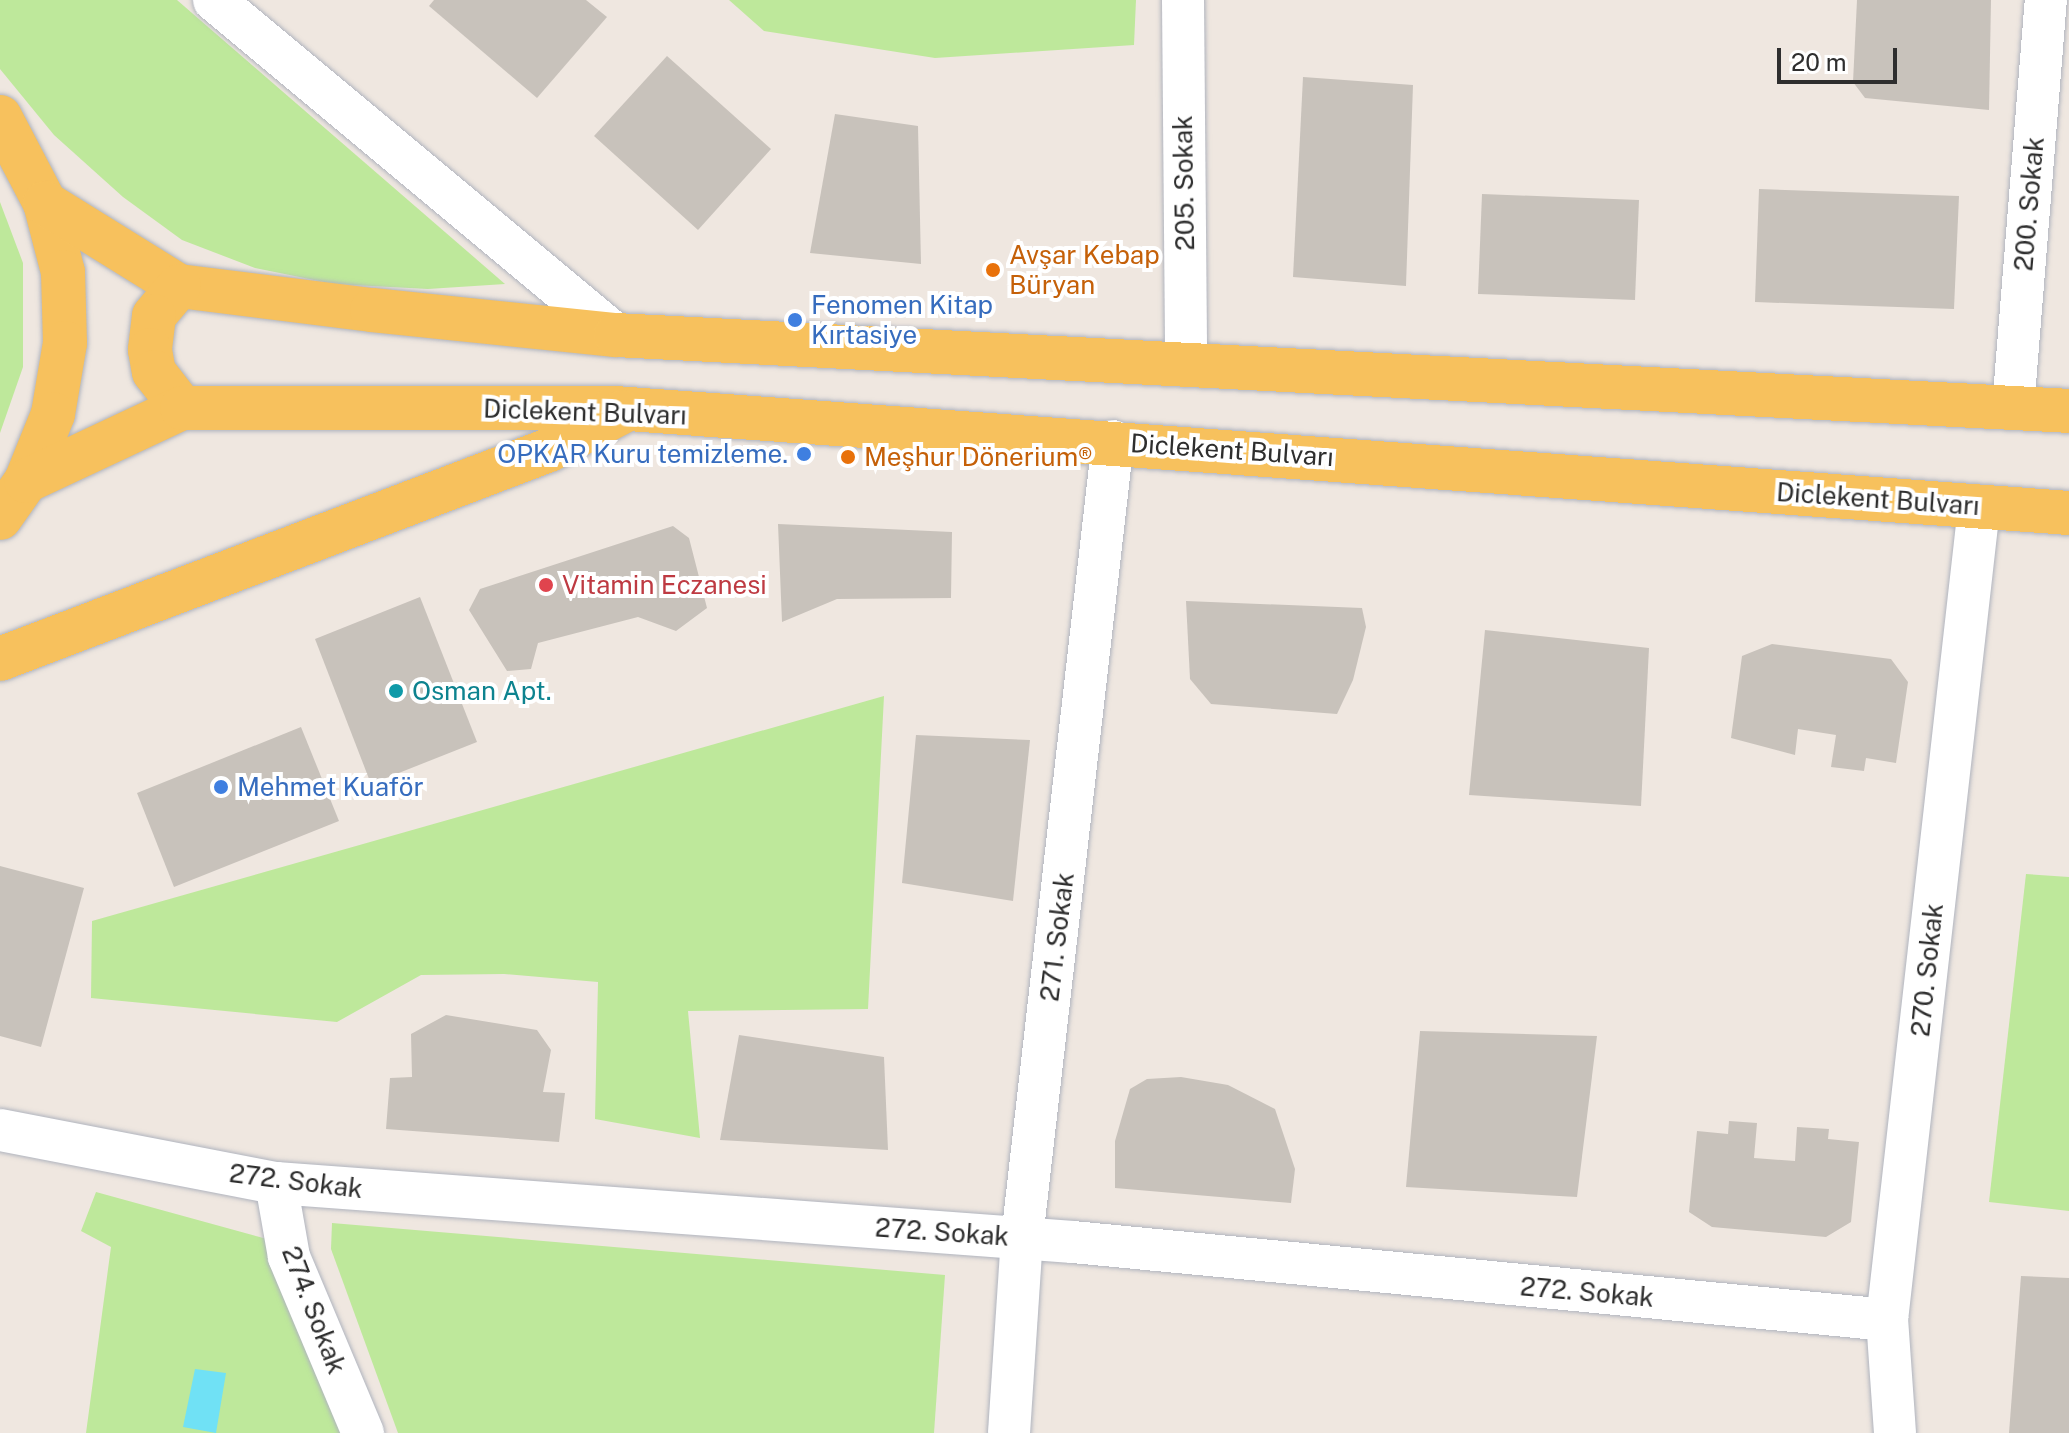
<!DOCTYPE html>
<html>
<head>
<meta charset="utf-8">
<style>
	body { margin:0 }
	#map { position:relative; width:2069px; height:1433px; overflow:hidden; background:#efe7e0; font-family:"Public Sans",sans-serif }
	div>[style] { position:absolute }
	.green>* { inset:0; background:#bee89b }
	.water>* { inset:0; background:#70e1f5 }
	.building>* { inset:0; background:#c8c2bb }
	.roads { filter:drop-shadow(0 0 2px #b0b4be) drop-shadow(0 0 2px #b0b4be) }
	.minor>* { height:42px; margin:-21px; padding:0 21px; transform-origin:21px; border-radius:21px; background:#fff }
	.major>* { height:44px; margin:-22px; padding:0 22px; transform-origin:22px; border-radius:22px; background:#f7c15d }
	.dots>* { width:22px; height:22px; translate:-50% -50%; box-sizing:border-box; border:4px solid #fff; border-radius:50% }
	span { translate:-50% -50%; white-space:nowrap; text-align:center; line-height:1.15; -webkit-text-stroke:8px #fff; paint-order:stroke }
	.street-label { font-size:26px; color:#2e2e2e }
	.food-label { font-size:26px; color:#c56008 }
	.left { translate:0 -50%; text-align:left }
	.shop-label { font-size:26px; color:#366cbe }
	.right { translate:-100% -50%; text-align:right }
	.health-label { font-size:26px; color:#be3a42 }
	.culture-label { font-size:26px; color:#0d838f }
	.scale { position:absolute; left:1777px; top:48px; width:120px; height:36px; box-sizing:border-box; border:4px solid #2e2e2e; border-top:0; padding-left:10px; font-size:24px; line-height:28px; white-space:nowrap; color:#2e2e2e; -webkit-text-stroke:6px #fff; paint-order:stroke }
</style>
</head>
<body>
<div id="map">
	<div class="green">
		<div style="clip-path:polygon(0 0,177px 0,505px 284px,428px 289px,334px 284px,255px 268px,182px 240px,123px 197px,54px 135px,0 69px)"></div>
		<div style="clip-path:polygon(729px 0,1136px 0,1134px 45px,935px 58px,764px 31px)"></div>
		<div style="clip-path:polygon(0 202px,23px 263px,23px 367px,0 433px)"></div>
		<div style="clip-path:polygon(884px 696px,868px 1009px,688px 1011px,700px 1138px,595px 1119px,598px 982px,504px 974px,421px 975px,337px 1022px,91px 998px,92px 921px)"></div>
		<div style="clip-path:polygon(2026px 874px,2069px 877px,2069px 1211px,1989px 1202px)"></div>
		<div style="clip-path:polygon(96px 1192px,267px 1239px,344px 1433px,86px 1433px,111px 1247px,81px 1231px)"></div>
		<div style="clip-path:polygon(332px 1223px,945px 1275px,934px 1433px,398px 1433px,331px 1249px)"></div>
	</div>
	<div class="water">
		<div style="clip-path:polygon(195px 1369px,226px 1373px,216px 1433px,183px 1427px)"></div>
	</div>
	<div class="building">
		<div style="clip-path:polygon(434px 0,586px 0,607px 17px,537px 98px,429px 6px)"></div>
		<div style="clip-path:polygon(1857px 0,1991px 0,1989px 110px,1865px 98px,1853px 82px)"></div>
		<div style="clip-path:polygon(667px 56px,771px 149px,698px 230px,594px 136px)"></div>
		<div style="clip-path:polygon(1303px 77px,1413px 85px,1406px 286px,1293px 277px)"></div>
		<div style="clip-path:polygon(835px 114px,918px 126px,921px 264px,810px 253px)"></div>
		<div style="clip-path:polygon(1759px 189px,1959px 196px,1954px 309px,1755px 302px)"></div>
		<div style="clip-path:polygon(1482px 194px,1639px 200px,1635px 300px,1478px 294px)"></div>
		<div style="clip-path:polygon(778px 524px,952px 532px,951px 598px,837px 599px,782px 622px)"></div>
		<div style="clip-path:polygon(673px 526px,689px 538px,707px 608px,676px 631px,638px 617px,538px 643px,531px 669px,507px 671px,469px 610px,480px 589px)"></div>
		<div style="clip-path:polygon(420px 597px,477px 742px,371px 784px,315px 639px)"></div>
		<div style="clip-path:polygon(1186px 601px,1362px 608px,1366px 627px,1353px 680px,1337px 714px,1211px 704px,1190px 679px)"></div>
		<div style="clip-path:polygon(1485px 630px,1649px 648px,1641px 806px,1469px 795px)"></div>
		<div style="clip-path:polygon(1772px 644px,1891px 659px,1908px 682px,1896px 763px,1866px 758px,1864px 771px,1831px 767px,1836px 735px,1798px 729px,1795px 755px,1731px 738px,1742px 656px)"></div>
		<div style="clip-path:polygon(301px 727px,339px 821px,174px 887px,137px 793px)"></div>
		<div style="clip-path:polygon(916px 735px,1030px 740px,1013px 901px,902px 883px)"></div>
		<div style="clip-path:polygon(0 866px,84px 888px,41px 1047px,0 1036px)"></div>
		<div style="clip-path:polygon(446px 1015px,537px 1030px,551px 1050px,543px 1092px,565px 1093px,559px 1142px,386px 1129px,390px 1078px,412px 1077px,411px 1034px)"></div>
		<div style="clip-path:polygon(1420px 1031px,1597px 1036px,1577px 1197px,1406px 1187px)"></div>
		<div style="clip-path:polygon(739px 1035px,884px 1057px,888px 1150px,720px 1140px)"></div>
		<div style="clip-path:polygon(1181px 1077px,1228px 1085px,1275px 1109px,1295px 1169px,1291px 1203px,1115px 1188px,1115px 1141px,1130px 1089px,1147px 1079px)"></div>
		<div style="clip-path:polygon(1729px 1121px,1757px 1123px,1754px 1158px,1795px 1161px,1797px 1127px,1829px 1129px,1828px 1139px,1859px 1142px,1851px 1222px,1826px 1237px,1712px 1227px,1689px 1212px,1697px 1131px,1728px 1134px)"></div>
		<div style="clip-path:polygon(2021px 1276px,2069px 1278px,2069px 1433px,2009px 1433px)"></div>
	</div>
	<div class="roads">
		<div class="minor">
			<div style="left:214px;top:0;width:523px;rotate:39.81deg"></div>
			<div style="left:1183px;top:0;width:366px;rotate:89.5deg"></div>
			<div style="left:2013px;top:408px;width:409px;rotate:-85.4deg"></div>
			<div style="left:0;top:1130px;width:281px;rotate:10.9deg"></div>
			<div style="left:276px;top:1183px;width:799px;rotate:4.23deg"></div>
			<div style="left:1073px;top:1242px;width:818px;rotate:5.47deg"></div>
			<div style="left:276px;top:1183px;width:75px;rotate:80deg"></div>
			<div style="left:289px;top:1257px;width:191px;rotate:67.2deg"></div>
			<div style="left:1009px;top:1433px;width:195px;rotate:-86.2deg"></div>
			<div style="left:1022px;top:1238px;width:802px;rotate:-83.49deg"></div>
			<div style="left:1895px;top:1433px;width:113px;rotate:-94deg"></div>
			<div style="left:1887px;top:1320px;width:818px;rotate:-83.54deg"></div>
		</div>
		<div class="major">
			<div style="left:0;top:117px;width:97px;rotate:62.4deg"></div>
			<div style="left:45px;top:203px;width:71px;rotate:75.4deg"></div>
			<div style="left:63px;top:272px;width:71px;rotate:88.4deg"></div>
			<div style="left:65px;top:343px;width:72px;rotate:99.6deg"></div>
			<div style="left:53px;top:414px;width:72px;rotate:111.9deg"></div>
			<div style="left:26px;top:481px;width:45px;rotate:125.1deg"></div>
			<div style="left:45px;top:203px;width:158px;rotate:31.8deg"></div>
			<div style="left:179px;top:286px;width:194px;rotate:7.1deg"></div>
			<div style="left:372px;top:310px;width:245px;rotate:5.9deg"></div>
			<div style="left:616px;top:335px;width:1455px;rotate:2.99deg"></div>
			<div style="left:179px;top:286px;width:39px;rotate:130deg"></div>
			<div style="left:154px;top:316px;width:34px;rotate:97deg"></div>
			<div style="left:150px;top:350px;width:22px;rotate:80deg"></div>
			<div style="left:154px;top:372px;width:46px;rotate:52.1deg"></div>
			<div style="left:26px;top:481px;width:172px;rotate:-25.1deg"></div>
			<div style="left:182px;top:408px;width:433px"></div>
			<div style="left:615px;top:408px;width:1458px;rotate:4.13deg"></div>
			<div style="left:0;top:659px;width:587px;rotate:-20.84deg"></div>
			<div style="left:549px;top:450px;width:82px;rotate:-27.5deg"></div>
		</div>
	</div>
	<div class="dots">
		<div style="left:993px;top:270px;background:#e8710a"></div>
		<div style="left:795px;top:320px;background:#3f7fe0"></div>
		<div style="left:804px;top:454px;background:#3f7fe0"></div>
		<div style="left:848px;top:457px;background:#e8710a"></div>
		<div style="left:546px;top:585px;background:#e0444e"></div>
		<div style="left:396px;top:691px;background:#0f9aa8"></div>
		<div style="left:221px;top:787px;background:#3f7fe0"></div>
	</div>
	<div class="street-label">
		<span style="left:1184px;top:183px;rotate:-91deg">205. Sokak</span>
		<span style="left:2029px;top:204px;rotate:-85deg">200. Sokak</span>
		<span style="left:585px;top:412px;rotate:2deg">Diclekent Bulvarı</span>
		<span style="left:1232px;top:450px;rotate:4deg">Diclekent Bulvarı</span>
		<span style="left:1878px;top:499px;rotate:4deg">Diclekent Bulvarı</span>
		<span style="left:1057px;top:937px;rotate:-83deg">271. Sokak</span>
		<span style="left:1927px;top:970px;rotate:-84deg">270. Sokak</span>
		<span style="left:296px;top:1181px;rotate:7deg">272. Sokak</span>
		<span style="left:942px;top:1232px;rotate:4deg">272. Sokak</span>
		<span style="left:1587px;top:1292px;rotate:5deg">272. Sokak</span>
		<span style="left:314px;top:1310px;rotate:69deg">274. Sokak</span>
	</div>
	<div class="food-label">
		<span class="left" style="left:1009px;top:270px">Avşar Kebap<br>Büryan</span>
		<span class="left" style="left:864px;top:457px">Meşhur Dönerium®</span>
	</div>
	<div class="shop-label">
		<span class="left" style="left:811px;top:320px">Fenomen Kitap<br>Kırtasiye</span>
		<span class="right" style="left:788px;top:454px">OPKAR Kuru temizleme.</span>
		<span class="left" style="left:237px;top:787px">Mehmet Kuaför</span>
	</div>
	<div class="health-label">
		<span class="left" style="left:562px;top:585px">Vitamin Eczanesi</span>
	</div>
	<div class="culture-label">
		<span class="left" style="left:412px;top:691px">Osman Apt.</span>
	</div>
	<div class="scale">20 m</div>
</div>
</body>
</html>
